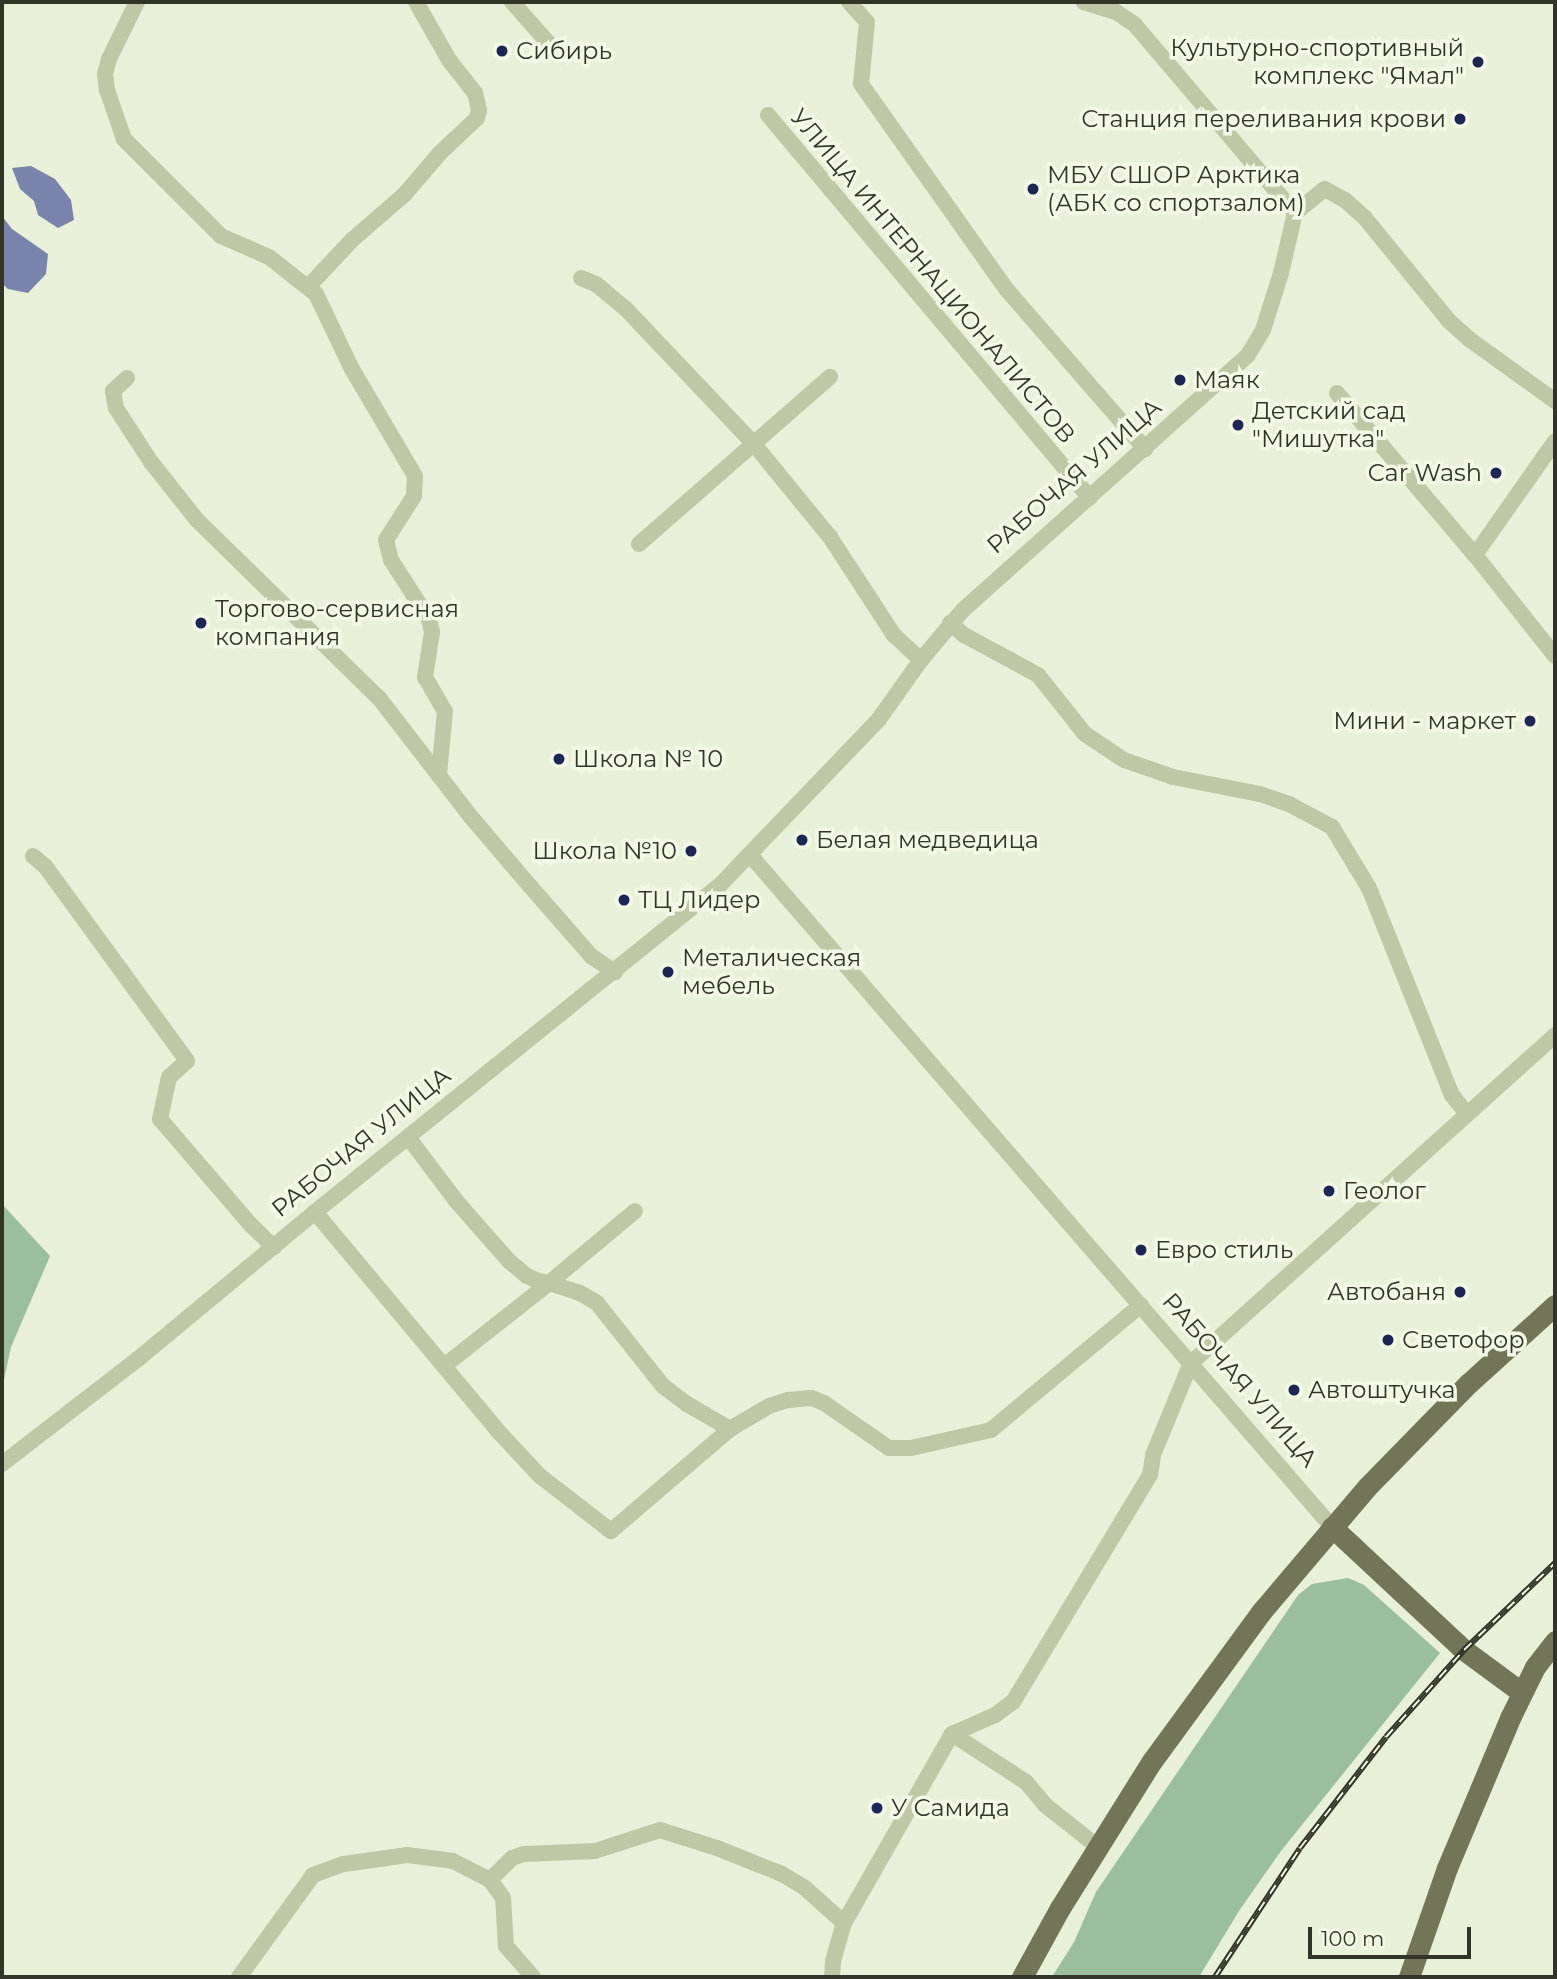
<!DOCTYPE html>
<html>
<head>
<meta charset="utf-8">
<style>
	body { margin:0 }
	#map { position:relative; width:1557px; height:1979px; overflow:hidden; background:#e9f0d9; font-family:Montserrat,sans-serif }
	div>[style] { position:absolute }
	.green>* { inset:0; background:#9abe9e }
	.water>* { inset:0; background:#7a83ab }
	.minor>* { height:16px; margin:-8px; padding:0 8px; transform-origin:8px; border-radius:8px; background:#bfc7a6 }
	.major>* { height:21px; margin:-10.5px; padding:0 10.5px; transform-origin:10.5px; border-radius:10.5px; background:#727558 }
	.rail>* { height:6px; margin-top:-3px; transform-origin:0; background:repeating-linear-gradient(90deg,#f2f8e5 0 10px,#323427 0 20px); box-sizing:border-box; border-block:2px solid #323427 }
	.dots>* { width:19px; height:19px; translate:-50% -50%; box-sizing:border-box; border:4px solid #f2f8e5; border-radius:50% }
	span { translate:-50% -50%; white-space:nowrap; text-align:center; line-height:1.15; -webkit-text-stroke:7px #f2f8e5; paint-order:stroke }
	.poi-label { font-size:24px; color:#323427 }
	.right { translate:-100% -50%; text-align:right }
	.left { translate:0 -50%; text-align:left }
	.street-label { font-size:24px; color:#323427 }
	.frame { position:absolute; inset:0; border:4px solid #323427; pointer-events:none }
	.scale { position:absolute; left:1308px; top:1927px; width:163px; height:32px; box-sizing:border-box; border:4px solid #323427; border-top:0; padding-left:9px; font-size:21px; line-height:24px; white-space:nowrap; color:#323427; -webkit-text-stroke:5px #f2f8e5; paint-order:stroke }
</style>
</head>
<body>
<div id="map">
	<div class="green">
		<div style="clip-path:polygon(2px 1204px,50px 1256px,11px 1347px,2px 1389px)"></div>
		<div style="clip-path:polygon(1348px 1578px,1364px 1585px,1440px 1653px,1281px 1851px,1239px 1911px,1199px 1977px,1052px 1977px,1074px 1942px,1096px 1892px,1298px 1595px,1312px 1584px)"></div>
	</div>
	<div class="water">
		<div style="clip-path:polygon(31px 166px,55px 179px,71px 200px,74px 220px,58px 228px,38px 215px,34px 201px,20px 189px,12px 168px)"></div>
		<div style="clip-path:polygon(2px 216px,12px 229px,48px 254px,46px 274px,28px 293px,8px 289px,2px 283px)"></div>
	</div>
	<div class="minor">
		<div style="left:137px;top:2px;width:64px;rotate:116.2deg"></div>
		<div style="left:109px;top:59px;width:16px;rotate:105deg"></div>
		<div style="left:105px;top:74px;width:16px;rotate:83deg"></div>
		<div style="left:107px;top:90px;width:52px;rotate:70.9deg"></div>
		<div style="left:124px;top:139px;width:137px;rotate:45deg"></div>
		<div style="left:221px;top:236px;width:52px;rotate:23.6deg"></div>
		<div style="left:269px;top:257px;width:60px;rotate:38.2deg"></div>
		<div style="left:316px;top:294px;width:83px;rotate:64.4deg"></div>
		<div style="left:352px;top:369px;width:124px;rotate:59.5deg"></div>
		<div style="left:415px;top:476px;width:20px;rotate:93deg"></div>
		<div style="left:414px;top:496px;width:52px;rotate:122.5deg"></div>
		<div style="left:386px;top:540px;width:21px;rotate:76deg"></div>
		<div style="left:391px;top:560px;width:70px;rotate:57.2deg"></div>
		<div style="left:429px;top:619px;width:13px;rotate:77deg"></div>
		<div style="left:432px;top:632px;width:46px;rotate:98.8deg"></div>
		<div style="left:425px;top:677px;width:39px;rotate:60deg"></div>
		<div style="left:445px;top:711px;width:63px;rotate:95.4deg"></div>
		<div style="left:512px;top:2px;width:59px;rotate:48.4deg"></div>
		<div style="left:849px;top:2px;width:27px;rotate:48deg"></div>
		<div style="left:867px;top:22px;width:62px;rotate:95.5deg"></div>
		<div style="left:861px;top:84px;width:252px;rotate:54.7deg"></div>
		<div style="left:1007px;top:290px;width:211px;rotate:49deg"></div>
		<div style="left:768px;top:115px;width:500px;rotate:49.95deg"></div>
		<div style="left:1295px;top:213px;width:38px;rotate:-39deg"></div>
		<div style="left:1325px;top:189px;width:23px;rotate:29deg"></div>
		<div style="left:1345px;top:200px;width:27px;rotate:42deg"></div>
		<div style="left:1365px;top:218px;width:133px;rotate:50.8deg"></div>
		<div style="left:1449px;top:321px;width:27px;rotate:42deg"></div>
		<div style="left:1469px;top:339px;width:106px;rotate:35.8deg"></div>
		<div style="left:581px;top:278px;width:16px;rotate:22deg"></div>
		<div style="left:596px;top:284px;width:38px;rotate:40deg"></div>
		<div style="left:625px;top:308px;width:186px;rotate:46.5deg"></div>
		<div style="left:753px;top:443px;width:122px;rotate:50.7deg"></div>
		<div style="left:830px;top:537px;width:117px;rotate:56.9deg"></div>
		<div style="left:894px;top:635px;width:37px;rotate:43deg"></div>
		<div style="left:308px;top:287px;width:64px;rotate:-46.9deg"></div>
		<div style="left:352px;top:240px;width:69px;rotate:-40.9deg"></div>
		<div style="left:404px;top:195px;width:55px;rotate:-49.4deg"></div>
		<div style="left:440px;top:153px;width:51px;rotate:-43.4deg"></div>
		<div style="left:477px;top:118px;width:8px;rotate:-76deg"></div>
		<div style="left:479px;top:110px;width:17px;rotate:-103deg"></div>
		<div style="left:475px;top:93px;width:42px;rotate:-128.2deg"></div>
		<div style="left:449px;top:60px;width:67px;rotate:-119.6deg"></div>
		<div style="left:127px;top:378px;width:19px;rotate:137deg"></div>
		<div style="left:113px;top:391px;width:17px;rotate:80deg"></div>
		<div style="left:116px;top:408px;width:64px;rotate:57.1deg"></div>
		<div style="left:151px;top:462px;width:74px;rotate:51.6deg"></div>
		<div style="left:197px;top:520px;width:255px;rotate:44.4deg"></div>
		<div style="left:379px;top:698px;width:150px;rotate:52.3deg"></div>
		<div style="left:471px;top:817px;width:91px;rotate:49.5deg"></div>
		<div style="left:530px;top:886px;width:93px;rotate:48.9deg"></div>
		<div style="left:591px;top:956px;width:29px;rotate:34deg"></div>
		<div style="left:1337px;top:393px;width:213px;rotate:49.6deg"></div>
		<div style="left:1475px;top:555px;width:129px;rotate:51.6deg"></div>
		<div style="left:639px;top:544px;width:254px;rotate:-41.2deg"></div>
		<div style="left:1475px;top:555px;width:139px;rotate:-54.9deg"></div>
		<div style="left:950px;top:623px;width:18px;rotate:41deg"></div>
		<div style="left:964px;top:635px;width:84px;rotate:28.4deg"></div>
		<div style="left:1038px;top:675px;width:75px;rotate:51.5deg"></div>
		<div style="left:1085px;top:734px;width:47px;rotate:33.7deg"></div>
		<div style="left:1124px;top:760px;width:52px;rotate:19.1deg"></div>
		<div style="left:1173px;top:777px;width:89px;rotate:11.1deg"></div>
		<div style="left:1260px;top:794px;width:31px;rotate:19deg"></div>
		<div style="left:1289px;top:804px;width:49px;rotate:28.1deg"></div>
		<div style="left:1332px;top:827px;width:71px;rotate:58.8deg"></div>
		<div style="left:1369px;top:888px;width:223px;rotate:68.2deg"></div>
		<div style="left:1452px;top:1095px;width:24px;rotate:52deg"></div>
		<div style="left:33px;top:856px;width:16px;rotate:40deg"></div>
		<div style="left:45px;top:866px;width:241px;rotate:53.9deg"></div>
		<div style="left:187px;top:1061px;width:24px;rotate:138deg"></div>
		<div style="left:169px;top:1077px;width:43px;rotate:102.1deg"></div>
		<div style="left:160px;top:1119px;width:140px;rotate:49.4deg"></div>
		<div style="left:251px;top:1225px;width:32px;rotate:44deg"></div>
		<div style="left:751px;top:856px;width:888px;rotate:49.11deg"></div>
		<div style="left:408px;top:1137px;width:81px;rotate:53deg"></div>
		<div style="left:457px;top:1202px;width:79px;rotate:48.6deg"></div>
		<div style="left:509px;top:1261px;width:23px;rotate:40deg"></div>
		<div style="left:527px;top:1276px;width:12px;rotate:24deg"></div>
		<div style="left:538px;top:1281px;width:11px;rotate:10deg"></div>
		<div style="left:549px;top:1283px;width:112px;rotate:-39.9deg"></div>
		<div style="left:315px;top:1212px;width:285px;rotate:50.1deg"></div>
		<div style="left:498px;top:1431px;width:62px;rotate:47deg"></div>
		<div style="left:540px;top:1476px;width:90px;rotate:37.8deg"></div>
		<div style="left:611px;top:1531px;width:157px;rotate:-40.6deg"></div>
		<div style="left:730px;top:1429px;width:45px;rotate:-30.5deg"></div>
		<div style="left:769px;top:1406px;width:20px;rotate:-18deg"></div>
		<div style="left:788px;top:1400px;width:24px;rotate:-5deg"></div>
		<div style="left:812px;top:1398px;width:13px;rotate:23deg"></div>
		<div style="left:824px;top:1403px;width:79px;rotate:34.7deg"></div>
		<div style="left:889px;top:1448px;width:22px"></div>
		<div style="left:911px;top:1448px;width:82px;rotate:-12.7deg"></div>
		<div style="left:991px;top:1430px;width:195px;rotate:-39.8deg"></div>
		<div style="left:444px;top:1366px;width:134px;rotate:-38.3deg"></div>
		<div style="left:549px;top:1283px;width:33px;rotate:18deg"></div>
		<div style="left:580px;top:1293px;width:20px;rotate:30deg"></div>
		<div style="left:597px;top:1303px;width:106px;rotate:51.5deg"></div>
		<div style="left:663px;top:1386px;width:30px;rotate:37deg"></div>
		<div style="left:687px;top:1404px;width:50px;rotate:30.2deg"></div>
		<div style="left:2px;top:1464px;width:172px;rotate:-37.7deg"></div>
		<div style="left:138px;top:1359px;width:230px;rotate:-39.7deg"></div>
		<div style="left:315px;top:1212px;width:521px;rotate:-38.92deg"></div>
		<div style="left:720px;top:885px;width:230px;rotate:-46.2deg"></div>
		<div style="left:879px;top:719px;width:72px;rotate:-54.6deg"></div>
		<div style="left:921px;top:660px;width:65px;rotate:-50deg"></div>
		<div style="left:963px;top:610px;width:382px;rotate:-41.8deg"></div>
		<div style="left:1248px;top:355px;width:29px;rotate:-59deg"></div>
		<div style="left:1263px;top:330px;width:60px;rotate:-72.5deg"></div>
		<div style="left:1281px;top:273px;width:62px;rotate:-76.9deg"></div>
		<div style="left:1295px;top:213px;width:248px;rotate:-130.4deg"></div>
		<div style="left:1134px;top:24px;width:22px;rotate:-146deg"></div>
		<div style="left:1116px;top:12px;width:34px;rotate:-163deg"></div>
		<div style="left:952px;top:1734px;width:88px;rotate:33deg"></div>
		<div style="left:1026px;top:1782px;width:30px;rotate:50deg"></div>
		<div style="left:1045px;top:1805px;width:66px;rotate:38.3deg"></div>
		<div style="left:490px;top:1880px;width:31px;rotate:-45deg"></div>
		<div style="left:512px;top:1858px;width:13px;rotate:-18deg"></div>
		<div style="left:524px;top:1854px;width:71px;rotate:-2.4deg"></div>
		<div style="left:595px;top:1851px;width:68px;rotate:-17.9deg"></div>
		<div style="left:660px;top:1830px;width:60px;rotate:17.5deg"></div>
		<div style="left:717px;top:1848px;width:70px;rotate:21.8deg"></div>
		<div style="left:782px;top:1874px;width:27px;rotate:31deg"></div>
		<div style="left:805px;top:1888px;width:52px;rotate:41.9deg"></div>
		<div style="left:239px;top:1977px;width:126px;rotate:-54deg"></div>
		<div style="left:313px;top:1875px;width:33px;rotate:-20deg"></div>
		<div style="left:344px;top:1864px;width:64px;rotate:-8.1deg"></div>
		<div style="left:407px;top:1855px;width:46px;rotate:7.4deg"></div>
		<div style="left:453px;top:1861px;width:42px;rotate:27.2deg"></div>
		<div style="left:490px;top:1880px;width:22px;rotate:54deg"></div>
		<div style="left:503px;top:1898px;width:48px;rotate:86.4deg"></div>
		<div style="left:506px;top:1946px;width:41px;rotate:48.9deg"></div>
		<div style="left:832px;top:1977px;width:16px;rotate:-86deg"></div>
		<div style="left:833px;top:1961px;width:40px;rotate:-74deg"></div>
		<div style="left:844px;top:1923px;width:218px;rotate:-60.3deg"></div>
		<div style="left:952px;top:1734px;width:47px;rotate:-23.8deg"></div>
		<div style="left:995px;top:1715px;width:22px;rotate:-36deg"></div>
		<div style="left:1013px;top:1702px;width:265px;rotate:-58.9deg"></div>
		<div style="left:1150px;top:1475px;width:20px;rotate:-81deg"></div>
		<div style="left:1153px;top:1455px;width:100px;rotate:-67.6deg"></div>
		<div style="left:1191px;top:1363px;width:490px;rotate:-42deg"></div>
	</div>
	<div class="major">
		<div style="left:1332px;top:1527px;width:180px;rotate:43deg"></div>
		<div style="left:1464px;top:1650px;width:71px;rotate:36.4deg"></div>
		<div style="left:1022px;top:1977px;width:79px;rotate:-61.2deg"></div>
		<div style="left:1060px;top:1908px;width:173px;rotate:-58deg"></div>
		<div style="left:1152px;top:1761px;width:185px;rotate:-53.8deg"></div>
		<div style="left:1261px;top:1612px;width:164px;rotate:-49.7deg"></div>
		<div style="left:1367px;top:1487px;width:146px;rotate:-45.6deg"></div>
		<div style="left:1469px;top:1383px;width:116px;rotate:-42.2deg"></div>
		<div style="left:1409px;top:1977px;width:115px;rotate:-70.8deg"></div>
		<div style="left:1447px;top:1868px;width:165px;rotate:-67.2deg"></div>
		<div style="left:1511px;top:1716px;width:55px;rotate:-63.9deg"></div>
		<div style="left:1535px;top:1667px;width:33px;rotate:-52deg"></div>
	</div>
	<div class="rail">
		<div style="left:1215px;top:1977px;width:154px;rotate:-56.6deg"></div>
		<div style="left:1300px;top:1848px;width:140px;rotate:-52.2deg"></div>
		<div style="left:1386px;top:1737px;width:117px;rotate:-48.1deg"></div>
		<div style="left:1464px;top:1650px;width:126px;rotate:-43.7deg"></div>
	</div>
	<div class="dots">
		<div style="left:502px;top:51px;background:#1e2653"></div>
		<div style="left:1478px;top:62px;background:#1e2653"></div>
		<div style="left:1460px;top:119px;background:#1e2653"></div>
		<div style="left:1033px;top:189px;background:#1e2653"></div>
		<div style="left:1180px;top:380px;background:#1e2653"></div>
		<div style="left:1238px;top:425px;background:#1e2653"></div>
		<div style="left:1496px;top:473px;background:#1e2653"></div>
		<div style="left:201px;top:623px;background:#1e2653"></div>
		<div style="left:1530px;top:721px;background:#1e2653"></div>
		<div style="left:559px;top:759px;background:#1e2653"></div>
		<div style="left:802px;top:840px;background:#1e2653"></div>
		<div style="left:691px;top:851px;background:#1e2653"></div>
		<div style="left:624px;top:900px;background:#1e2653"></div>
		<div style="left:668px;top:972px;background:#1e2653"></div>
		<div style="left:1329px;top:1191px;background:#1e2653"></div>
		<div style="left:1141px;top:1250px;background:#1e2653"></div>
		<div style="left:1460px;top:1292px;background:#1e2653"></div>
		<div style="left:1388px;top:1340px;background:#1e2653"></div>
		<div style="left:1294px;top:1390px;background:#1e2653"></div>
		<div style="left:877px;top:1808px;background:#1e2653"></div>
	</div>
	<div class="poi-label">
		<span class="right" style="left:1464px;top:62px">Культурно-спортивный<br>комплекс "Ямал"</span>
		<span class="left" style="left:516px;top:51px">Сибирь</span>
		<span class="right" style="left:1446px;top:119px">Станция переливания крови</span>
		<span class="left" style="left:1047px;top:189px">МБУ СШОР Арктика<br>(АБК со спортзалом)</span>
		<span class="left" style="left:1194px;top:380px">Маяк</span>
		<span class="left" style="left:1252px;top:425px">Детский сад<br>"Мишутка"</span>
		<span class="right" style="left:1482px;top:473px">Car Wash</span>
		<span class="left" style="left:215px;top:623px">Торгово-сервисная<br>компания</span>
		<span class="right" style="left:1516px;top:721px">Мини - маркет</span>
		<span class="left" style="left:573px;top:759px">Школа № 10</span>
		<span class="left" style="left:816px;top:840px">Белая медведица</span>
		<span class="right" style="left:677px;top:851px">Школа №10</span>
		<span class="left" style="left:638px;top:900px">ТЦ Лидер</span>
		<span class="left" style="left:682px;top:972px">Металическая<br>мебель</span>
		<span class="left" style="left:1343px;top:1191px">Геолог</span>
		<span class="left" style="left:1155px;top:1250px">Евро стиль</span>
		<span class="right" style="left:1446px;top:1292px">Автобаня</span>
		<span class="left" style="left:1402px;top:1340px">Светофор</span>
		<span class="left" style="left:1308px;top:1390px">Автоштучка</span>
		<span class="left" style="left:891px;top:1808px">У Самида</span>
	</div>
	<div class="street-label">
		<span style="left:933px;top:276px;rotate:50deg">УЛИЦА ИНТЕРНАЦИОНАЛИСТОВ</span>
		<span style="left:1074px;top:476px;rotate:-41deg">РАБОЧАЯ УЛИЦА</span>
		<span style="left:361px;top:1142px;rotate:-39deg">РАБОЧАЯ УЛИЦА</span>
		<span style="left:1240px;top:1380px;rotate:49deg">РАБОЧАЯ УЛИЦА</span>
	</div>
	<div class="frame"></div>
	<div class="scale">100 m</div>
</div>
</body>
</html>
